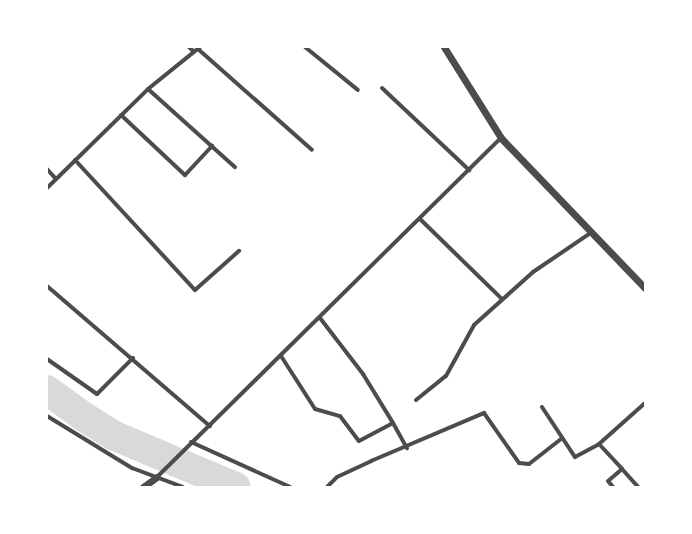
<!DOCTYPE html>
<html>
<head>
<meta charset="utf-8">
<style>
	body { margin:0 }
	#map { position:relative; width:692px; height:534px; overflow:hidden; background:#fff; font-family:"Nunito Sans",sans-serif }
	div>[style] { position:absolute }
	.river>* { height:30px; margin:-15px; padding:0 15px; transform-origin:15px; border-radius:15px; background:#d9d9d9 }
	.minor>* { height:4px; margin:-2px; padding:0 2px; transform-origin:2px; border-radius:2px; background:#4c4c4c }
	.tertiary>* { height:7px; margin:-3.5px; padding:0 3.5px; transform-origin:3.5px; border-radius:3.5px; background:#4c4c4c }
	span { translate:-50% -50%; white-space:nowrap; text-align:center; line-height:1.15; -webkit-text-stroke:3px #fff; paint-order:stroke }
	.frame { position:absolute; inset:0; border:48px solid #fff; pointer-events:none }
</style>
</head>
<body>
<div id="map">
	<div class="river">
		<div style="left:47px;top:390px;width:46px;rotate:36.1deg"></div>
		<div style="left:84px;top:417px;width:36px;rotate:32deg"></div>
		<div style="left:115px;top:436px;width:131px;rotate:22.9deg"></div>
	</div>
	<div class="minor">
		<div style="left:189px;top:47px;width:7px;rotate:45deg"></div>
		<div style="left:305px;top:47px;width:68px;rotate:39.1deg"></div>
		<div style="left:198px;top:49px;width:152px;rotate:41.5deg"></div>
		<div style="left:382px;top:88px;width:120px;rotate:43.3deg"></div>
		<div style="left:148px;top:89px;width:117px;rotate:41.9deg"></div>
		<div style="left:121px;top:115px;width:88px;rotate:43.2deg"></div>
		<div style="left:185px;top:175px;width:40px;rotate:-47deg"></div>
		<div style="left:75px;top:160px;width:177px;rotate:47.3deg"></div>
		<div style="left:195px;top:290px;width:59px;rotate:-41.6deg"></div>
		<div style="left:47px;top:169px;width:13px;rotate:48deg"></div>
		<div style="left:47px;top:188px;width:141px;rotate:-44.4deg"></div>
		<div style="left:148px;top:89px;width:67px;rotate:-38.9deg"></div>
		<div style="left:420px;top:219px;width:115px;rotate:44.3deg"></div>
		<div style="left:47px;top:286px;width:215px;rotate:40.7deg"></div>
		<div style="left:320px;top:318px;width:71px;rotate:52.5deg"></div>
		<div style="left:363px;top:374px;width:57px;rotate:58.5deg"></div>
		<div style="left:281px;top:356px;width:63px;rotate:57.3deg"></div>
		<div style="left:315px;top:409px;width:26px;rotate:16deg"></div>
		<div style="left:340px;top:416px;width:31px;rotate:53deg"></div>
		<div style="left:359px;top:441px;width:38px;rotate:-28deg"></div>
		<div style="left:393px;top:423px;width:29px;rotate:61deg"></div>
		<div style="left:47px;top:359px;width:61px;rotate:35deg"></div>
		<div style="left:97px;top:394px;width:51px;rotate:-45deg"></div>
		<div style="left:416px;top:400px;width:38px;rotate:-39deg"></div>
		<div style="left:446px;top:376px;width:58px;rotate:-61.2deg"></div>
		<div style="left:474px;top:325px;width:79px;rotate:-41.9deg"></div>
		<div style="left:533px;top:272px;width:71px;rotate:-34.1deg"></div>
		<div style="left:542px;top:407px;width:60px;rotate:56.6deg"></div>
		<div style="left:575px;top:457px;width:27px;rotate:-28deg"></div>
		<div style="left:599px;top:444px;width:62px;rotate:-41.7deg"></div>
		<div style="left:47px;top:416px;width:100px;rotate:31.5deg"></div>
		<div style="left:132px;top:468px;width:54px;rotate:20.4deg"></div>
		<div style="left:191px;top:442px;width:109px;rotate:24.4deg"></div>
		<div style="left:599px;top:444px;width:34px;rotate:47deg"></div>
		<div style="left:622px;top:469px;width:18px;rotate:139deg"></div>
		<div style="left:608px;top:481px;width:8px;rotate:50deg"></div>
		<div style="left:622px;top:469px;width:24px;rotate:48deg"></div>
		<div style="left:157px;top:477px;width:483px;rotate:-44.6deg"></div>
		<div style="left:327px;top:487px;width:14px;rotate:-45deg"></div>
		<div style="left:337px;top:477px;width:38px;rotate:-25deg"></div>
		<div style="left:371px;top:461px;width:123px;rotate:-23deg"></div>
		<div style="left:484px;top:413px;width:61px;rotate:55deg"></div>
		<div style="left:519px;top:463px;width:10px;rotate:6deg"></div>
		<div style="left:529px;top:464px;width:41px;rotate:-38deg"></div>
	</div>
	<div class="tertiary">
		<div style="left:444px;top:47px;width:107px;rotate:57.9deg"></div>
		<div style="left:501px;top:138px;width:208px;rotate:46.2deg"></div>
		<div style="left:143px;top:487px;width:17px;rotate:-36deg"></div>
	</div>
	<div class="frame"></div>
</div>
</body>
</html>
